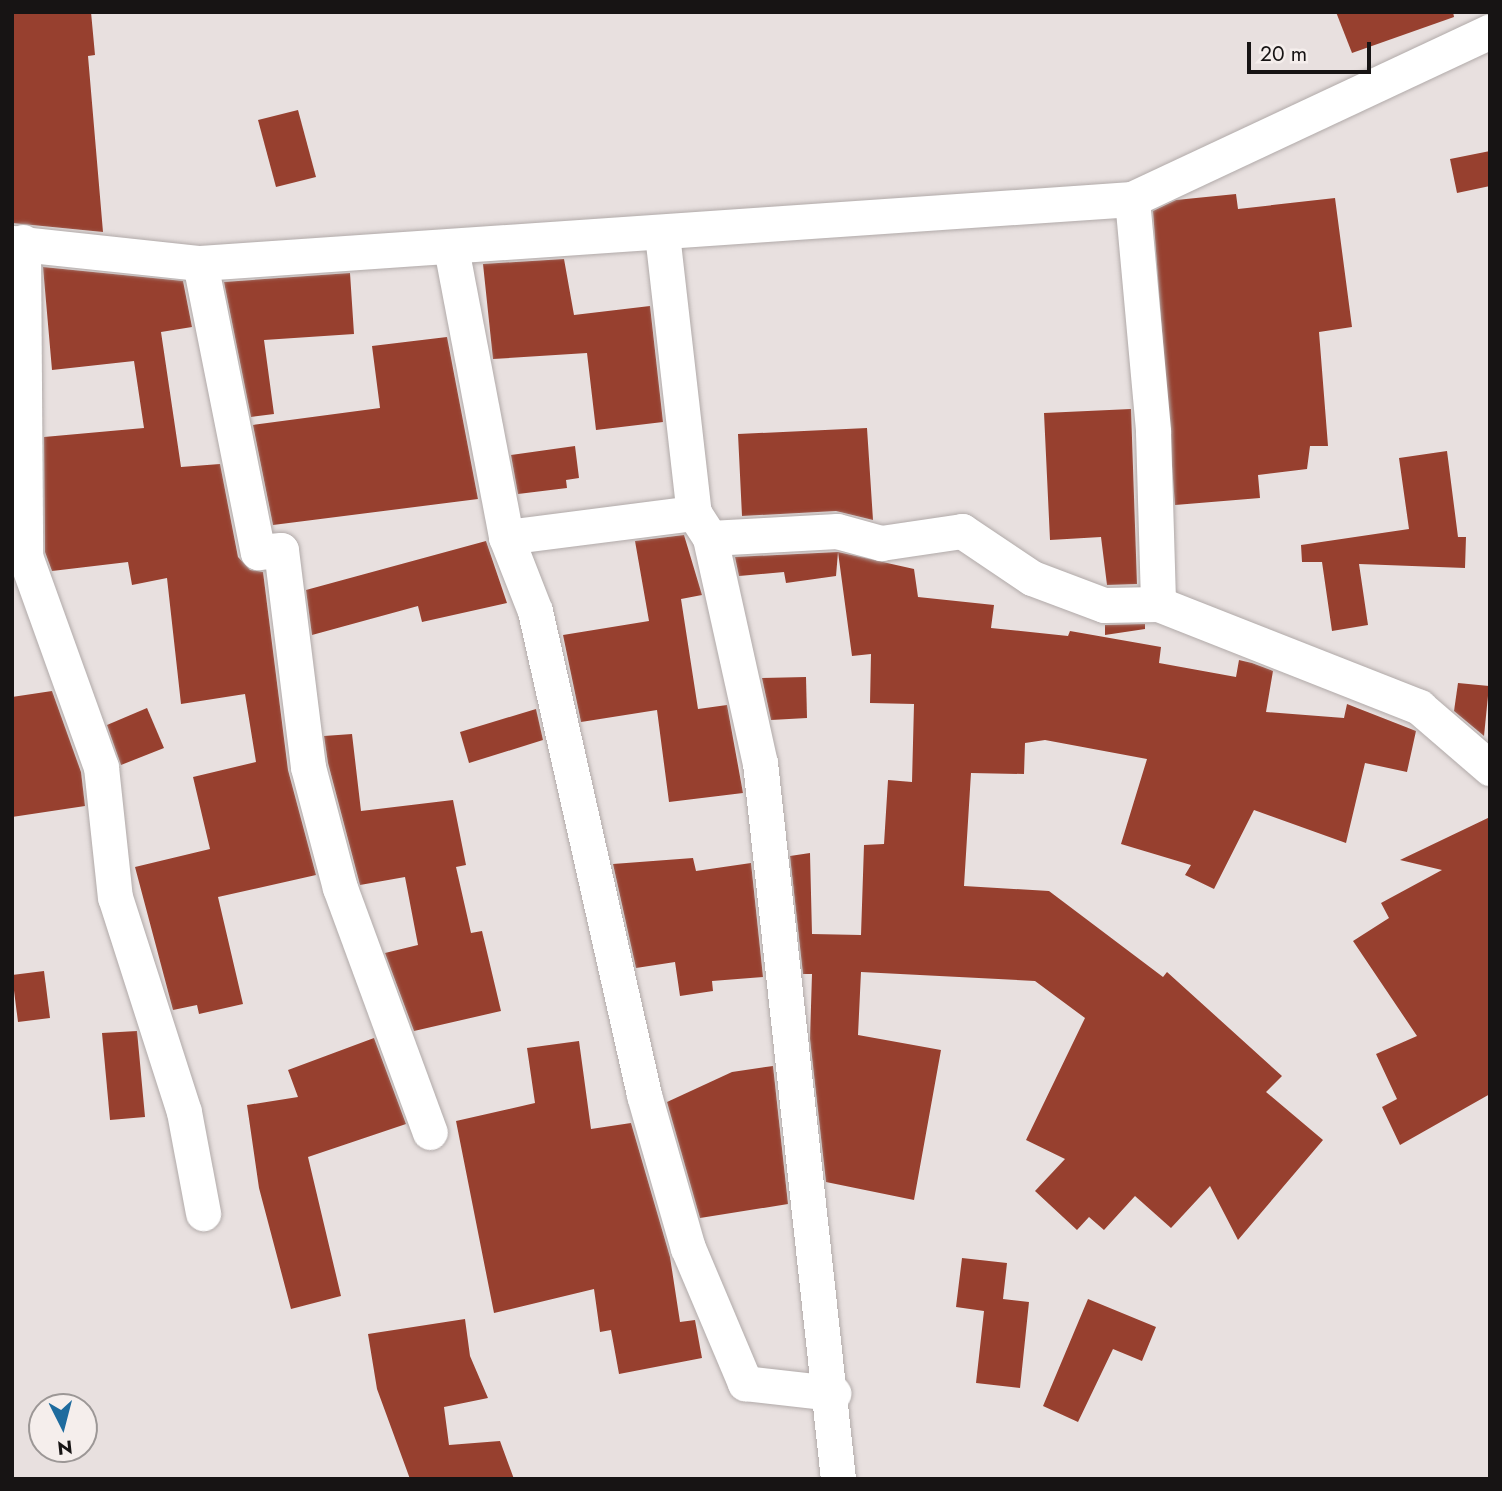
<!DOCTYPE html>
<html>
<head>
<meta charset="utf-8">
<style>
	body { margin:0 }
	#map { position:relative; width:1502px; height:1491px; overflow:hidden; background:#e8e0df; font-family:Jost,sans-serif }
	div>[style] { position:absolute }
	.building>* { inset:0; background:#97402f }
	.roads { filter:drop-shadow(0 0 2px #b1aaa9) drop-shadow(0 0 2px #b1aaa9) }
	.street>* { height:35px; margin:-17.5px; padding:0 17.5px; transform-origin:17.5px; border-radius:17.5px; background:#fff }
	span { translate:-50% -50%; white-space:nowrap; text-align:center; line-height:1.15; -webkit-text-stroke:7px #f5eeec; paint-order:stroke }
	.frame { position:absolute; inset:0; border:14px solid #171414; pointer-events:none }
	.north { position:absolute; left:28px; top:1393px; width:70px; height:70px; box-sizing:border-box; background:#f5eeec; border:2px solid #9c9796; border-radius:50%; rotate:174deg; font-size:19px; font-weight:700; line-height:28px; text-align:center; color:#171414 }
	.north::after { content:''; display:block; margin:auto; width:24px; height:32px; background:#1e6b9e; clip-path:polygon(50% 0,100% 100%,50% 72%,0 100%) }
	.scale { position:absolute; left:1247px; top:42px; width:124px; height:32px; box-sizing:border-box; border:4px solid #171414; border-top:0; padding-left:9px; font-size:21px; line-height:24px; white-space:nowrap; color:#171414; -webkit-text-stroke:5px #f5eeec; paint-order:stroke }
</style>
</head>
<body>
<div id="map">
	<div class="building">
		<div style="clip-path:polygon(12px 12px,91px 12px,95px 55px,88px 56px,103px 232px,12px 223px)"></div>
		<div style="clip-path:polygon(1336px 12px,1453px 12px,1454px 17px,1352px 53px)"></div>
		<div style="clip-path:polygon(298px 110px,316px 177px,276px 187px,258px 120px)"></div>
		<div style="clip-path:polygon(1490px 151px,1490px 186px,1457px 193px,1450px 159px)"></div>
		<div style="clip-path:polygon(1236px 194px,1238px 209px,1335px 198px,1352px 327px,1319px 332px,1328px 446px,1310px 446px,1307px 469px,1258px 475px,1260px 498px,1175px 505px,1153px 211px,1176px 200px)"></div>
		<div style="clip-path:polygon(564px 259px,574px 315px,650px 306px,663px 422px,596px 430px,587px 353px,493px 359px,483px 264px)"></div>
		<div style="clip-path:polygon(43px 267px,183px 281px,192px 327px,161px 332px,181px 467px,220px 464px,238px 557px,250px 570px,263px 572px,288px 770px,316px 875px,218px 897px,243px 1004px,199px 1014px,197px 1005px,173px 1010px,135px 867px,210px 849px,193px 777px,256px 762px,245px 694px,181px 704px,167px 578px,132px 585px,128px 562px,52px 571px,45px 552px,44px 437px,144px 428px,134px 361px,52px 370px)"></div>
		<div style="clip-path:polygon(350px 273px,354px 334px,264px 340px,274px 414px,251px 417px,224px 282px)"></div>
		<div style="clip-path:polygon(447px 337px,478px 499px,273px 525px,253px 425px,380px 408px,372px 346px)"></div>
		<div style="clip-path:polygon(1131px 409px,1137px 584px,1107px 585px,1101px 537px,1050px 540px,1044px 413px)"></div>
		<div style="clip-path:polygon(867px 428px,873px 520px,836px 511px,742px 516px,738px 434px)"></div>
		<div style="clip-path:polygon(575px 446px,579px 478px,566px 480px,567px 488px,518px 494px,511px 455px)"></div>
		<div style="clip-path:polygon(1447px 451px,1458px 537px,1466px 537px,1465px 568px,1359px 564px,1368px 625px,1332px 631px,1322px 562px,1302px 562px,1301px 545px,1409px 529px,1399px 458px)"></div>
		<div style="clip-path:polygon(684px 535px,702px 595px,681px 599px,698px 709px,727px 705px,743px 793px,669px 802px,657px 710px,581px 722px,563px 635px,649px 621px,635px 541px)"></div>
		<div style="clip-path:polygon(486px 541px,507px 603px,422px 622px,418px 606px,312px 635px,306px 590px)"></div>
		<div style="clip-path:polygon(838px 552px,914px 569px,918px 597px,994px 605px,991px 628px,1068px 636px,1070px 631px,1161px 647px,1159px 663px,1236px 677px,1239px 660px,1252px 663px,1273px 671px,1266px 712px,1344px 718px,1347px 704px,1416px 731px,1407px 772px,1365px 763px,1346px 843px,1254px 810px,1214px 889px,1185px 875px,1191px 865px,1121px 844px,1147px 759px,1045px 740px,1025px 743px,1024px 774px,971px 773px,964px 886px,1049px 891px,1163px 977px,1167px 972px,1282px 1076px,1266px 1092px,1323px 1140px,1238px 1240px,1210px 1186px,1171px 1228px,1135px 1196px,1104px 1230px,1089px 1217px,1077px 1230px,1035px 1191px,1065px 1159px,1026px 1140px,1085px 1018px,1035px 981px,861px 972px,858px 1035px,941px 1050px,914px 1200px,826px 1182px,810px 1039px,812px 974px,803px 974px,790px 856px,810px 853px,812px 934px,861px 935px,864px 845px,884px 844px,888px 780px,912px 782px,914px 704px,870px 703px,871px 654px,852px 656px)"></div>
		<div style="clip-path:polygon(838px 552px,836px 576px,786px 583px,784px 572px,739px 576px,735px 557px)"></div>
		<div style="clip-path:polygon(1145px 624px,1145px 629px,1105px 635px,1105px 625px)"></div>
		<div style="clip-path:polygon(806px 677px,807px 718px,771px 720px,762px 678px)"></div>
		<div style="clip-path:polygon(1458px 683px,1489px 686px,1484px 736px,1454px 711px)"></div>
		<div style="clip-path:polygon(52px 691px,81px 772px,85px 806px,12px 817px,12px 697px)"></div>
		<div style="clip-path:polygon(147px 708px,164px 748px,121px 765px,107px 725px)"></div>
		<div style="clip-path:polygon(536px 709px,543px 740px,469px 763px,460px 732px)"></div>
		<div style="clip-path:polygon(352px 734px,361px 811px,453px 800px,466px 865px,456px 867px,471px 933px,482px 931px,501px 1011px,414px 1031px,385px 953px,418px 945px,405px 877px,360px 885px,328px 763px,324px 736px)"></div>
		<div style="clip-path:polygon(1490px 817px,1490px 1094px,1400px 1145px,1382px 1107px,1397px 1099px,1376px 1054px,1417px 1036px,1353px 941px,1389px 918px,1381px 903px,1442px 870px,1400px 860px)"></div>
		<div style="clip-path:polygon(693px 858px,696px 871px,751px 863px,763px 977px,712px 981px,713px 991px,680px 996px,675px 962px,636px 968px,613px 864px)"></div>
		<div style="clip-path:polygon(44px 971px,50px 1018px,18px 1022px,12px 975px)"></div>
		<div style="clip-path:polygon(137px 1031px,145px 1117px,110px 1120px,102px 1033px)"></div>
		<div style="clip-path:polygon(374px 1038px,406px 1124px,308px 1157px,341px 1296px,291px 1309px,259px 1188px,247px 1105px,298px 1097px,288px 1070px)"></div>
		<div style="clip-path:polygon(579px 1041px,591px 1129px,631px 1123px,670px 1257px,680px 1322px,695px 1320px,702px 1358px,619px 1374px,611px 1330px,600px 1332px,594px 1289px,494px 1313px,456px 1121px,535px 1103px,527px 1048px)"></div>
		<div style="clip-path:polygon(773px 1066px,788px 1204px,700px 1218px,667px 1102px,732px 1072px)"></div>
		<div style="clip-path:polygon(962px 1258px,1007px 1263px,1003px 1299px,1029px 1302px,1020px 1388px,976px 1383px,984px 1311px,956px 1307px)"></div>
		<div style="clip-path:polygon(1088px 1299px,1156px 1327px,1142px 1361px,1113px 1349px,1078px 1422px,1043px 1406px)"></div>
		<div style="clip-path:polygon(465px 1319px,470px 1356px,488px 1398px,444px 1407px,449px 1445px,500px 1441px,514px 1479px,410px 1479px,377px 1389px,368px 1334px)"></div>
	</div>
	<div class="roads">
		<div class="street">
			<div style="left:1132px;top:199px;width:234px;rotate:84.8deg"></div>
			<div style="left:1153px;top:432px;width:172px;rotate:88.3deg"></div>
			<div style="left:662px;top:234px;width:281px;rotate:83.5deg"></div>
			<div style="left:694px;top:513px;width:30px;rotate:57deg"></div>
			<div style="left:710px;top:538px;width:230px;rotate:77.5deg"></div>
			<div style="left:760px;top:763px;width:720px;rotate:83.78deg"></div>
			<div style="left:23px;top:242px;width:314px;rotate:89.6deg"></div>
			<div style="left:25px;top:556px;width:224px;rotate:70.2deg"></div>
			<div style="left:101px;top:767px;width:131px;rotate:83.9deg"></div>
			<div style="left:115px;top:897px;width:226px;rotate:72.2deg"></div>
			<div style="left:184px;top:1112px;width:103px;rotate:79.3deg"></div>
			<div style="left:12px;top:243px;width:189px;rotate:6.1deg"></div>
			<div style="left:200px;top:263px;width:934px;rotate:-3.93deg"></div>
			<div style="left:1132px;top:199px;width:395px;rotate:-25.1deg"></div>
			<div style="left:451px;top:248px;width:294px;rotate:79.2deg"></div>
			<div style="left:506px;top:537px;width:79px;rotate:68.6deg"></div>
			<div style="left:535px;top:611px;width:496px;rotate:77.3deg"></div>
			<div style="left:644px;top:1095px;width:159px;rotate:74deg"></div>
			<div style="left:688px;top:1248px;width:147px;rotate:67.1deg"></div>
			<div style="left:745px;top:1383px;width:89px;rotate:6.5deg"></div>
			<div style="left:200px;top:263px;width:295px;rotate:78.7deg"></div>
			<div style="left:258px;top:552px;width:23px;rotate:-5deg"></div>
			<div style="left:281px;top:550px;width:219px;rotate:82.9deg"></div>
			<div style="left:308px;top:767px;width:125px;rotate:75.2deg"></div>
			<div style="left:340px;top:888px;width:260px;rotate:69.8deg"></div>
			<div style="left:506px;top:537px;width:190px;rotate:-7.3deg"></div>
			<div style="left:710px;top:538px;width:127px;rotate:-3.2deg"></div>
			<div style="left:837px;top:531px;width:46px;rotate:15.3deg"></div>
			<div style="left:881px;top:543px;width:82px;rotate:-8.4deg"></div>
			<div style="left:962px;top:531px;width:84px;rotate:33.9deg"></div>
			<div style="left:1032px;top:578px;width:77px;rotate:20.6deg"></div>
			<div style="left:1104px;top:605px;width:54px;rotate:-1.1deg"></div>
			<div style="left:1158px;top:604px;width:281px;rotate:21.5deg"></div>
			<div style="left:1419px;top:707px;width:94px;rotate:40.7deg"></div>
		</div>
	</div>
	<div class="frame"></div>
	<div class="north">N</div>
	<div class="scale">20 m</div>
</div>
</body>
</html>
